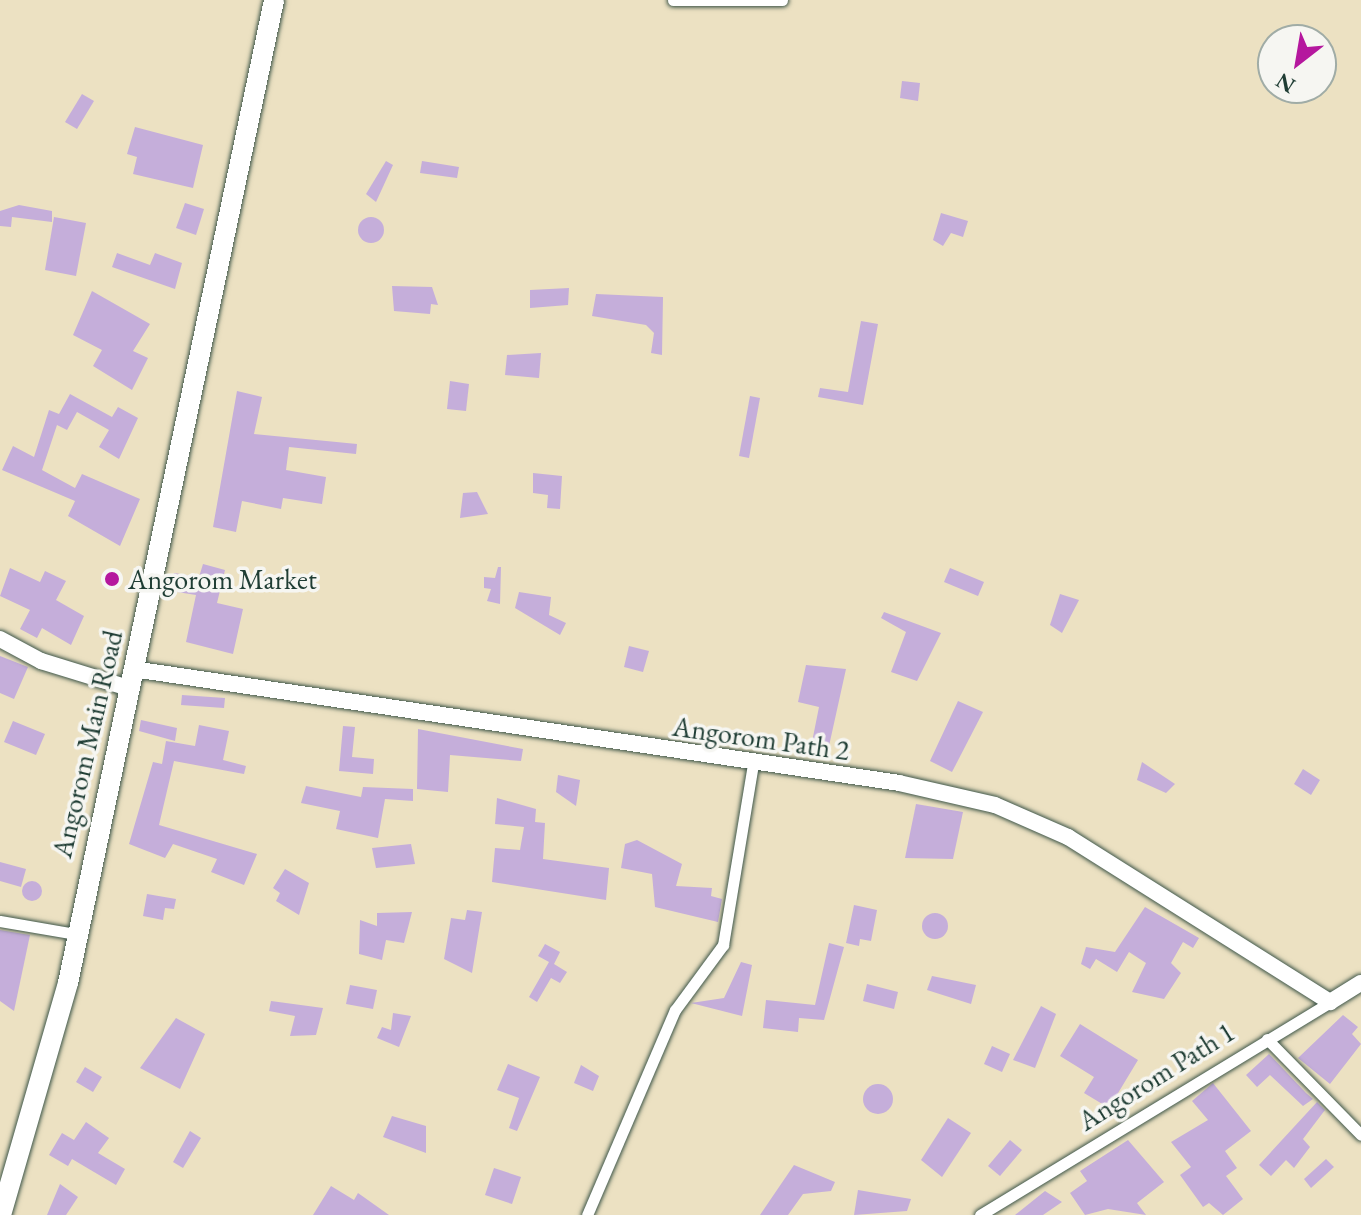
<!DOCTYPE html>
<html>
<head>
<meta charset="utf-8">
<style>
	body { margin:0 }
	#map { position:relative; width:1361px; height:1215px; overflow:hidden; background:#ece1c2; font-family:"EB Garamond",serif }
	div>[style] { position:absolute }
	.building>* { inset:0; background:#c5aeda }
	.round { border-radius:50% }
	.roads { filter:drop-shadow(0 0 2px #3e5649) drop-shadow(0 0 2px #3e5649) }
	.street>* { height:11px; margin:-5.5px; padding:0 5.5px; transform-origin:5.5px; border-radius:5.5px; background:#fff }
	.secondary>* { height:16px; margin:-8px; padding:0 8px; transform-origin:8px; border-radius:8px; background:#fff }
	.highway>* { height:20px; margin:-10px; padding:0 10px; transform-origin:10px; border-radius:10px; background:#fff }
	.dots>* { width:22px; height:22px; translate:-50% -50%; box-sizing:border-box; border:4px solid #f6f6f2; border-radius:50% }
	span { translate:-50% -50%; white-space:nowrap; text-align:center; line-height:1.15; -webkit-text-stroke:7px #f6f6f2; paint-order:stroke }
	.poi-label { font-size:28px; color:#1f3d34 }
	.left { translate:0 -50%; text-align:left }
	.street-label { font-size:28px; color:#1f3d34 }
	.north { position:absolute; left:1257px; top:24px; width:80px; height:80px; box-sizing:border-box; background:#f6f6f2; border:2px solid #a0aca6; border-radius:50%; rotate:211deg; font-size:22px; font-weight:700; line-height:32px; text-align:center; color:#1f3d34 }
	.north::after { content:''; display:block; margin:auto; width:28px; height:36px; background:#b5179e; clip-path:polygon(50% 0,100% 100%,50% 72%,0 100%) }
</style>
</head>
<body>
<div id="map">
	<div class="building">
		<div style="clip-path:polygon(902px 81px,920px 83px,918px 101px,900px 98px)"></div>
		<div style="clip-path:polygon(82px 94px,94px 101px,77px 129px,65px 122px)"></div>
		<div style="clip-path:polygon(135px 127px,203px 145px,193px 188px,133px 174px,137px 157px,127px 154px)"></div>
		<div style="clip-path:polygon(386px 161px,393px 165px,376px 202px,366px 194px)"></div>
		<div style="clip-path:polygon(422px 161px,459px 167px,457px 178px,420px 173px)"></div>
		<div style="clip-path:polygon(185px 203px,204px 209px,196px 235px,176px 228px)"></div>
		<div style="clip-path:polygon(19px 205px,52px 211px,52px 222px,12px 217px,11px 227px,0 226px,0 211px)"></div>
		<div style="clip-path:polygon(941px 213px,968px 221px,963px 237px,951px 233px,943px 246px,933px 240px)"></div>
		<div style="clip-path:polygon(54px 217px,86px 223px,76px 276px,45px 270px)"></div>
		<div class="round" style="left:358px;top:217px;width:26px;height:26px"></div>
		<div style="clip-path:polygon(117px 253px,150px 265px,155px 253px,182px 263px,175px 289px,112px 267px)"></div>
		<div style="clip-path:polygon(392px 286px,432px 287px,438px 305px,431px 304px,430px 314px,394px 311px)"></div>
		<div style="clip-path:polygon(569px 288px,568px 305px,530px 308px,530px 290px)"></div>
		<div style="clip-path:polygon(92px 291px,150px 324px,133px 351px,148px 358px,132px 390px,93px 366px,102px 350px,73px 335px)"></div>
		<div style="clip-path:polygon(596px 294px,663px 297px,662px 355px,651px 353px,654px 333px,646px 325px,592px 316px)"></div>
		<div style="clip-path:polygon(861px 321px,878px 324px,863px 405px,818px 397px,820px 388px,848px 392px)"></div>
		<div style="clip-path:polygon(541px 353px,539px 378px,505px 375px,507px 355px)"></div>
		<div style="clip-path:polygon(450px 381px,469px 384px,466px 411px,447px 409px)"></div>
		<div style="clip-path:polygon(237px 391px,262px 397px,254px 434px,357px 444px,356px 454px,289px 447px,286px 470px,326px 477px,322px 504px,283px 498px,281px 509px,242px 501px,236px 532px,213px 527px)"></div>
		<div style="clip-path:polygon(70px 394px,112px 417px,118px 407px,138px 418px,119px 459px,99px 447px,109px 430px,77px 412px,67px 430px,57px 425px,42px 470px,75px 488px,82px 474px,140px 499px,120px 546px,68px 516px,75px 501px,2px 470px,13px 446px,34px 457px,49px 410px,59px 414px)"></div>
		<div style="clip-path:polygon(750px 396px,760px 398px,749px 458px,739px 456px)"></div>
		<div style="clip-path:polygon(533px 473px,562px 476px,560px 509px,547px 508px,548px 495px,533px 493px)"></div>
		<div style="clip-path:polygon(477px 492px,488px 514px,460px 518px,463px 493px)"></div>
		<div style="clip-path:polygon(203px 564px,225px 570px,217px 603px,243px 609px,233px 654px,186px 642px,196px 595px,171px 591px,174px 573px,199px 577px)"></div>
		<div style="clip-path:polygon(498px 567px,501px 567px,500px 604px,487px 601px,491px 589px,484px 588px,484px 577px,495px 578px)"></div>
		<div style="clip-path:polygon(10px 568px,40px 582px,45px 571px,66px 581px,56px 600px,84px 616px,71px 645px,42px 628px,37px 638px,20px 629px,30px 610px,0 596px)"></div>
		<div style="clip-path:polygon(950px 568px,984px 582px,978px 596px,944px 582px)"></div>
		<div style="clip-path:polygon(519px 592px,551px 597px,549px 615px,566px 623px,560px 635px,515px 608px)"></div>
		<div style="clip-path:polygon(1060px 594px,1079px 600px,1062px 633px,1050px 625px)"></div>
		<div style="clip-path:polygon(884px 612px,941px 633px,917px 681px,891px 672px,906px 632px,881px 618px)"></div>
		<div style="clip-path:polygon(629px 646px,649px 651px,643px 672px,624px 667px)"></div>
		<div style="clip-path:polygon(0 656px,28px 667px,14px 699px,0 693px)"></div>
		<div style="clip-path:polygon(806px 665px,846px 669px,829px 746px,812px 742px,819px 707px,798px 702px)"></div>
		<div style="clip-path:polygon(182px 695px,225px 698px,224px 708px,181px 705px)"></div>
		<div style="clip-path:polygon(958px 701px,983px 712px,952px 772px,930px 761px)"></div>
		<div style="clip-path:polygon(141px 720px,177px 728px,175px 741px,139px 731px)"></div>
		<div style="clip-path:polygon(13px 721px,45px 734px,36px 755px,4px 742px)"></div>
		<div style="clip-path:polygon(199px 725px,229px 731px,223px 760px,246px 766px,244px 774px,174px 761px,159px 825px,257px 854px,244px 885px,211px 872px,217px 859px,173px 844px,165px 858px,129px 844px,153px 762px,162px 764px,166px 741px,195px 746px)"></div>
		<div style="clip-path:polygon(343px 726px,355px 727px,352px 757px,374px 759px,373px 774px,339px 771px)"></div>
		<div style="clip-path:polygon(418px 729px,523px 749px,521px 761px,450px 755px,448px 792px,417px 789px)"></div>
		<div style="clip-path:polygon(1142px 762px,1175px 784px,1166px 793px,1137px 780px)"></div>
		<div style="clip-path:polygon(1303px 769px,1320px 780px,1311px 795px,1294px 784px)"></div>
		<div style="clip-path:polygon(558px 775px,580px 780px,576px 806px,556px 792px)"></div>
		<div style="clip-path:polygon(306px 786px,361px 797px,363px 787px,413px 789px,413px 801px,385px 799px,378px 838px,336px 829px,340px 811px,301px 803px)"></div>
		<div style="clip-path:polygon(497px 798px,536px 809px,535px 822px,545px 823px,543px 859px,609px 868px,606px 900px,492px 882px,495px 848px,520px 850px,524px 827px,495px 824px)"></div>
		<div style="clip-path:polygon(916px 804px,963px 812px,953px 859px,905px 858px)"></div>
		<div style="clip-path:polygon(637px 840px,682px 864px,676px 886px,712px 888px,711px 896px,722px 899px,718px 922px,655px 907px,652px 874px,621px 868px,625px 844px)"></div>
		<div style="clip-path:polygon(411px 844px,415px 864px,376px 868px,372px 848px)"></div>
		<div style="clip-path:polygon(0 862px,26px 869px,21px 887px,0 881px)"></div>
		<div style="clip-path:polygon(285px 869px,309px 883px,299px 915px,276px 901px,280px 893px,273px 888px)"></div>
		<div class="round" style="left:22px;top:881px;width:20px;height:20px"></div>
		<div style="clip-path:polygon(147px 894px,176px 899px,174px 909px,165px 908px,163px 920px,143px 916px)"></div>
		<div style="clip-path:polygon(854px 905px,877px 910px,871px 941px,860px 939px,859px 946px,846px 943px)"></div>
		<div style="clip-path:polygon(1145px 907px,1199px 938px,1193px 948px,1183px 942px,1171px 963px,1181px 973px,1164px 999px,1132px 992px,1146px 963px,1129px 952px,1117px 972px,1096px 959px,1090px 969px,1081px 964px,1086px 947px,1115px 952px)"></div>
		<div style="clip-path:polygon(467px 910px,482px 912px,472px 973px,444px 959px,451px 918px,465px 920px)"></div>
		<div style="clip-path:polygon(412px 912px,404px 943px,386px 940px,382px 960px,359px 954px,360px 920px,377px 926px,377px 913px)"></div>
		<div class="round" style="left:922px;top:913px;width:26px;height:26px"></div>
		<div style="clip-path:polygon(0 930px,30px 935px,14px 1011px,0 1001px)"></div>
		<div style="clip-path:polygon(829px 943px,844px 947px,824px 1020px,799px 1018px,798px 1032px,763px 1028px,766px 1000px,815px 1005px)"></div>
		<div style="clip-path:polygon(545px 944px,560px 952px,554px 964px,567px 972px,560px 983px,551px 978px,537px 1002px,529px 997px,549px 962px,538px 956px)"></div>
		<div style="clip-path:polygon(741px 962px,752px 965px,742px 1016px,691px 1003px,724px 998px)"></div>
		<div style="clip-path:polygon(932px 976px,976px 985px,971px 1004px,927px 990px)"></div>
		<div style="clip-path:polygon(867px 984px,898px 992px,894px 1009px,863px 1001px)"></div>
		<div style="clip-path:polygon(350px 985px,377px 990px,373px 1009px,346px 1004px)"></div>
		<div style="clip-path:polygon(271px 1001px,323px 1008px,316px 1035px,290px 1036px,295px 1016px,269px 1011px)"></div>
		<div style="clip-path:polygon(1041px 1006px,1056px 1014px,1035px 1068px,1013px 1060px)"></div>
		<div style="clip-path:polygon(393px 1013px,411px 1016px,399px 1047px,377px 1038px,382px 1027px,391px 1030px)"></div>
		<div style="clip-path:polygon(1343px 1015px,1358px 1027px,1352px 1034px,1361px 1044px,1330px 1084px,1298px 1058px)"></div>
		<div style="clip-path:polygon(176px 1018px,205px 1034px,180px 1089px,140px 1068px)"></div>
		<div style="clip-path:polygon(1080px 1024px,1138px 1060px,1109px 1108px,1084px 1093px,1094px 1077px,1060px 1056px)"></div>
		<div style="clip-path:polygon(992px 1046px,1010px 1054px,1002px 1072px,984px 1064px)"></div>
		<div style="clip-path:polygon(1269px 1054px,1306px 1093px,1313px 1099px,1303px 1106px,1270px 1075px,1257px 1087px,1246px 1075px)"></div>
		<div style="clip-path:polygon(508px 1064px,540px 1077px,517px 1131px,509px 1128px,519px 1098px,497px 1090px)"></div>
		<div style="clip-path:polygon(581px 1065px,599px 1076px,593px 1091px,574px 1083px)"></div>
		<div style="clip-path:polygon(85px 1067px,102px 1077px,93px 1092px,76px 1082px)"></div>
		<div style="clip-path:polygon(1213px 1083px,1251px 1131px,1225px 1151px,1237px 1168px,1226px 1176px,1243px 1199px,1223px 1215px,1209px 1203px,1203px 1207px,1180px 1175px,1191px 1167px,1171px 1142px,1208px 1120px,1192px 1101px)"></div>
		<div class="round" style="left:863px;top:1084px;width:30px;height:30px"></div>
		<div style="clip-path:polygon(1317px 1102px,1325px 1110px,1303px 1139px,1310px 1147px,1294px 1168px,1286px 1160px,1271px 1176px,1259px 1165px)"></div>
		<div style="clip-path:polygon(392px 1116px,426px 1126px,426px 1153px,383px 1137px)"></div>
		<div style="clip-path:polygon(948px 1118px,971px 1133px,942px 1177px,921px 1160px)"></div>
		<div style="clip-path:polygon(86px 1122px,109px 1138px,98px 1153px,125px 1169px,116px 1185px,72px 1159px,68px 1166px,49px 1155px,62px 1133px,74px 1140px)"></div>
		<div style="clip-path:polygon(190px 1131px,201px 1138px,183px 1168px,173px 1162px)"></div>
		<div style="clip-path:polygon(1010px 1140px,1022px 1150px,1000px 1176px,988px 1166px)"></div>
		<div style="clip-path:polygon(1128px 1140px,1164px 1182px,1137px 1203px,1146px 1215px,1108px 1209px,1085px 1215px,1070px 1193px,1087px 1181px,1080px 1171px)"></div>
		<div style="clip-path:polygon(1326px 1159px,1334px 1167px,1311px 1188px,1304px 1179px)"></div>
		<div style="clip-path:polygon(794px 1165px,835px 1182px,831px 1191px,803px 1194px,788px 1215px,760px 1215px)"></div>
		<div style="clip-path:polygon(494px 1168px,521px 1177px,512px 1204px,485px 1195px)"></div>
		<div style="clip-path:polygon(60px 1184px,78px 1197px,66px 1215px,47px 1215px)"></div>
		<div style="clip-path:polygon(331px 1186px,354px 1200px,358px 1193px,389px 1215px,313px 1215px)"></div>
		<div style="clip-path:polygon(858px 1190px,911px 1199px,907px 1211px,854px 1215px)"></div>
		<div style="clip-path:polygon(1045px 1191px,1062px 1202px,1043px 1215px,1015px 1215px)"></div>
	</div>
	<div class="roads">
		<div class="street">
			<div style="left:673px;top:0;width:109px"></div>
			<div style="left:0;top:921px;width:76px;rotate:9.8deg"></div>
			<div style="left:1267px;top:1039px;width:134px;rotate:45.6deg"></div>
			<div style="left:587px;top:1215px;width:223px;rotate:-66.8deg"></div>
			<div style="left:675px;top:1010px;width:81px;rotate:-53.6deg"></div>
			<div style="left:723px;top:945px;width:183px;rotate:-80.6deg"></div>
			<div style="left:980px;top:1215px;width:410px;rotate:-31.3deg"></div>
		</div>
		<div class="secondary">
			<div style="left:0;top:639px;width:47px;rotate:28.2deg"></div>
			<div style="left:41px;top:661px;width:92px;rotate:17.1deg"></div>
			<div style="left:133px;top:669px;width:774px;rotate:8.46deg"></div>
			<div style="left:899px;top:783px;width:98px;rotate:12.9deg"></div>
			<div style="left:995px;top:805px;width:80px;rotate:23.7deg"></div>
			<div style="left:1068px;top:837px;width:310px;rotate:32.2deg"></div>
			<div style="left:1330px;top:1002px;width:36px;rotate:-32deg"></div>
		</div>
		<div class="highway">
			<div style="left:1px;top:1215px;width:241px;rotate:-73.9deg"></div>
			<div style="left:68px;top:983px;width:1004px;rotate:-78.16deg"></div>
		</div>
	</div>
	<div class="dots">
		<div style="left:112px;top:579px;background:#b5179e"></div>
	</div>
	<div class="poi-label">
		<span class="left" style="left:128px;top:579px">Angorom Market</span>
	</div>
	<div class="street-label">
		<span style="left:761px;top:738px;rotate:8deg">Angorom Path 2</span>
		<span style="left:87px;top:744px;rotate:-77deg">Angorom Main Road</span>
		<span style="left:1156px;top:1076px;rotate:-32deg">Angorom Path 1</span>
	</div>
	<div class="north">N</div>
</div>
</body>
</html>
